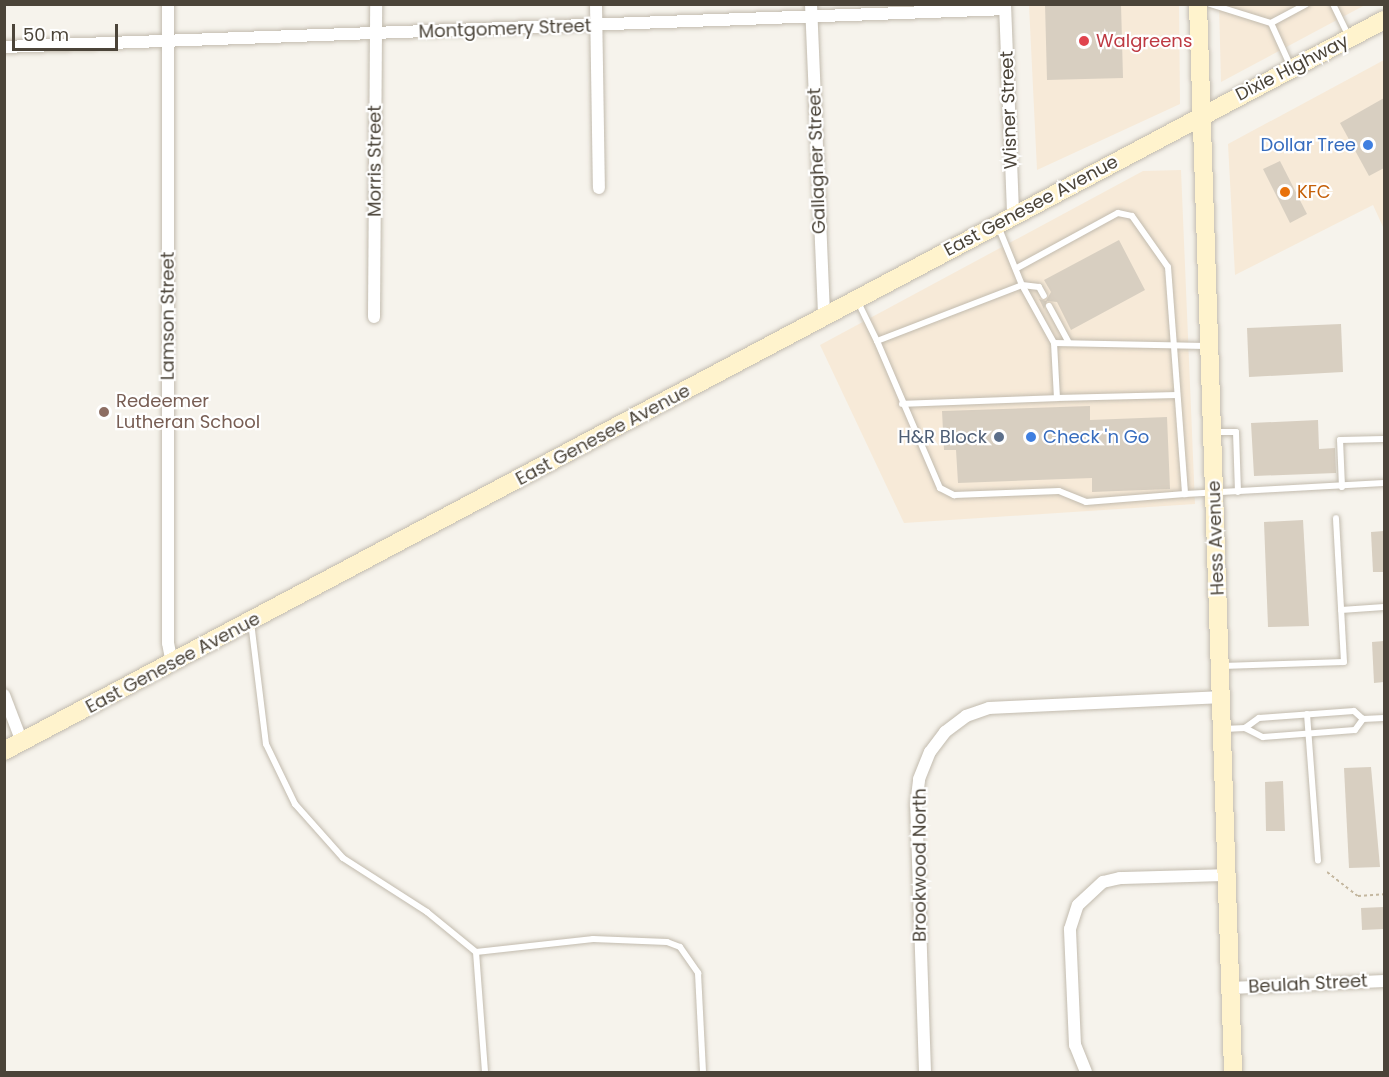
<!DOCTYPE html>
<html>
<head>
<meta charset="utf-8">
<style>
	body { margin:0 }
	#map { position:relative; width:1389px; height:1077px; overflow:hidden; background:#f6f3ec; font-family:Poppins,sans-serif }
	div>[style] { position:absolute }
	.commercial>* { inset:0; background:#f7ead8 }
	.building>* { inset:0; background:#d8cfc1 }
	.path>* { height:2px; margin-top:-1px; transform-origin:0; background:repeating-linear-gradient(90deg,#c4b79f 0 3px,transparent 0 6px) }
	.roads { filter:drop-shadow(0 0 2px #c2bbae) drop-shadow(0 0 2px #c2bbae) }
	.lane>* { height:6px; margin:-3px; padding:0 3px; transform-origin:3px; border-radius:3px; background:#fff }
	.street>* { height:12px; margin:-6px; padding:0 6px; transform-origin:6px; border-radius:6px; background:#fff }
	.secondary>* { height:18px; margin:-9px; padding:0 9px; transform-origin:9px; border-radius:9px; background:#fff3cd }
	.dots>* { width:16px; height:16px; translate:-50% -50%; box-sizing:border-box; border:3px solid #fff; border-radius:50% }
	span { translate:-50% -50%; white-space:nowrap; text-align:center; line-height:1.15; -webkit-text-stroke:4.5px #fff; paint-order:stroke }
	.street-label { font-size:18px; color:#4b4439 }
	.health-label { font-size:18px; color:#be3a42 }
	.left { translate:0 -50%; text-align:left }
	.shop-label { font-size:18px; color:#366cbe }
	.right { translate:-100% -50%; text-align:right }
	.food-label { font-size:18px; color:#c56008 }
	.education-label { font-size:18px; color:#785e54 }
	.service-label { font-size:18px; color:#4e5e75 }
	.frame { position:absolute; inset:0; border:6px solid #4b4439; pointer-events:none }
	.scale { position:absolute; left:12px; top:24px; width:106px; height:27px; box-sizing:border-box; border:3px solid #4b4439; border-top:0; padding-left:8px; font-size:18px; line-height:21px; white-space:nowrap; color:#4b4439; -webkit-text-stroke:4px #fff; paint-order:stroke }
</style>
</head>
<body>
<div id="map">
	<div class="commercial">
		<div style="clip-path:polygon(1219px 4px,1365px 5px,1221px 82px)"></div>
		<div style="clip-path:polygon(1029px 5px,1179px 5px,1180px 104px,1037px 170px)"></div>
		<div style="clip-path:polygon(1384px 60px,1384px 229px,1373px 205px,1235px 275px,1228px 144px)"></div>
		<div style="clip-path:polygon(1181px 170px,1195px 504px,904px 523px,820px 345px,1143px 171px)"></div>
	</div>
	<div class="building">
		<div style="clip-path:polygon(1045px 4px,1121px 4px,1123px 78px,1047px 80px)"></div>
		<div style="clip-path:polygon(1384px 98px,1384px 168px,1369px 176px,1340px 123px)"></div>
		<div style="clip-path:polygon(1280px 161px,1307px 214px,1290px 223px,1263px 169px)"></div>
		<div style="clip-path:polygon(1119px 240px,1145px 290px,1071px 330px,1057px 302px,1047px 301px,1044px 309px,1039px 299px,1046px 301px,1051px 292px,1044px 280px)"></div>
		<div style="clip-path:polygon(1341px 324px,1343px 372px,1249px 377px,1247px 328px)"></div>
		<div style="clip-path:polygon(1090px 406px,1090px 420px,1167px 417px,1170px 489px,1092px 492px,1092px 478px,958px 483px,956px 450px,944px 450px,942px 411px)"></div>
		<div style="clip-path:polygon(1318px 420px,1319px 449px,1335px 448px,1336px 473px,1254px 476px,1251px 423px)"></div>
		<div style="clip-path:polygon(1303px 520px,1309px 626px,1268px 627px,1264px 522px)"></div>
		<div style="clip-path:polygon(1384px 531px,1384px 572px,1373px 572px,1371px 532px)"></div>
		<div style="clip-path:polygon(1384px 641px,1384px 682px,1374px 683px,1372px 642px)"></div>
		<div style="clip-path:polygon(1371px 767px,1380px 867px,1349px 868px,1344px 768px)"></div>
		<div style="clip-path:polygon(1283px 781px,1285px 831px,1266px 831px,1265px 782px)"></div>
		<div style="clip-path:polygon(1384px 907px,1384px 929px,1362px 930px,1361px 908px)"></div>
	</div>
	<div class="path">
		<div style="left:1327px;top:872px;width:39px;rotate:38deg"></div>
		<div style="left:1358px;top:896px;width:26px;rotate:-4deg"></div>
	</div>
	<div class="roads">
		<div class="lane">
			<div style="left:1210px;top:4px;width:64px;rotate:17.3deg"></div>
			<div style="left:1271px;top:23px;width:48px;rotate:65.6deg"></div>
			<div style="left:1333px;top:4px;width:37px;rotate:64deg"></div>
			<div style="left:1271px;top:23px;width:40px;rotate:-28deg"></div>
			<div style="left:998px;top:226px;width:64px;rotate:67.9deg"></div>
			<div style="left:1022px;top:285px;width:66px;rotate:61.1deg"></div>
			<div style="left:1054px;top:343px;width:55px;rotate:86.9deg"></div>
			<div style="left:1057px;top:398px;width:120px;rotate:-1.4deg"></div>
			<div style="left:1017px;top:268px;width:115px;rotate:-28.6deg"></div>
			<div style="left:1118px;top:213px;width:14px;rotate:12deg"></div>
			<div style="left:1132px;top:216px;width:62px;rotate:54.8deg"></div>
			<div style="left:1168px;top:267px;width:228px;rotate:85.7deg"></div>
			<div style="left:1185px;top:494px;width:199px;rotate:-3.2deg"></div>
			<div style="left:857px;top:300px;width:46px;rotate:64deg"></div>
			<div style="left:877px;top:341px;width:155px;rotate:-21.1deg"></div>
			<div style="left:1022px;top:285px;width:17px;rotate:7deg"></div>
			<div style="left:1039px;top:287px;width:10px;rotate:61deg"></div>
			<div style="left:1049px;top:306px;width:42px;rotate:61.6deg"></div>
			<div style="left:877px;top:341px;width:160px;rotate:66.8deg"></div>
			<div style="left:940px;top:488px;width:16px;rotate:27deg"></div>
			<div style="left:954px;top:495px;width:105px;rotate:-2.2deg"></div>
			<div style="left:1059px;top:491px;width:29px;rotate:22deg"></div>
			<div style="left:1086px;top:502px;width:99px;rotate:-4.6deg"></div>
			<div style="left:1054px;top:343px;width:152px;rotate:1.1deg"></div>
			<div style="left:902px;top:404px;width:155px;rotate:-2.2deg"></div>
			<div style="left:1216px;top:432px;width:20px"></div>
			<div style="left:1236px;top:432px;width:60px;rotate:88.1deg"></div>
			<div style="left:1342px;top:487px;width:47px;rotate:-92.4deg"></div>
			<div style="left:1340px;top:440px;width:44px;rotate:-1.3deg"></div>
			<div style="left:1341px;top:610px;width:43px;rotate:-4deg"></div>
			<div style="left:251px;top:622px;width:123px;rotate:83deg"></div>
			<div style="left:266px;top:744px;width:67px;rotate:64.2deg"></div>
			<div style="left:295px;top:804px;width:72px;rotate:48.4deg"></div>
			<div style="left:343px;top:858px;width:100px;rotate:32.7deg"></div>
			<div style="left:427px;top:912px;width:63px;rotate:39.2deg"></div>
			<div style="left:476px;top:952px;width:120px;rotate:85.7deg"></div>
			<div style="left:1222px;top:666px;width:122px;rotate:-1.9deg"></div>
			<div style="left:1344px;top:662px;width:144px;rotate:-93.2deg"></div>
			<div style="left:1307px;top:714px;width:147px;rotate:85.7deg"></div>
			<div style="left:1245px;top:728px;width:17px;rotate:-36deg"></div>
			<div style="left:1259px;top:718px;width:95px;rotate:-4.2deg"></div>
			<div style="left:1354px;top:711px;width:12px;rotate:42deg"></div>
			<div style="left:1363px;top:719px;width:21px;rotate:-3deg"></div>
			<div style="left:1224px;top:729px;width:21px;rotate:-3deg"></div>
			<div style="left:1245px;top:728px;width:20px;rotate:27deg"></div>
			<div style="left:1263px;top:737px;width:92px;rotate:-4.4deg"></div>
			<div style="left:1355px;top:730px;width:14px;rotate:-54deg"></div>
			<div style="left:476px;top:952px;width:118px;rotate:-6.3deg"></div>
			<div style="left:593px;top:939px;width:74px;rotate:2.3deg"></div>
			<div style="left:667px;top:942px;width:14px;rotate:21deg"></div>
			<div style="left:680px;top:947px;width:32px;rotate:55deg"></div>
			<div style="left:698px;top:973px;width:99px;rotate:87.1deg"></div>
		</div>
		<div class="street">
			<div style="left:168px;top:4px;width:639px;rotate:90deg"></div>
			<div style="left:168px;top:643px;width:21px;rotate:79deg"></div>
			<div style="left:596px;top:4px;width:184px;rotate:89.1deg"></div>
			<div style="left:811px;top:4px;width:313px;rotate:87.6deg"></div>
			<div style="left:1005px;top:4px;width:211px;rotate:87.8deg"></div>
			<div style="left:4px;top:47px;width:1002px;rotate:-2.17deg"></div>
			<div style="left:374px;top:317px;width:313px;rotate:-89.6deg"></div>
			<div style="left:4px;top:695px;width:50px;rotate:69deg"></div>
			<div style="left:1231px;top:988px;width:153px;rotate:-2.6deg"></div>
			<div style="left:925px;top:1072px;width:267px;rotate:-91.9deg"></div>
			<div style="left:916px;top:805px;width:26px;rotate:-83deg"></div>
			<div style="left:919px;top:779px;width:29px;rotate:-68deg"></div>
			<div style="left:930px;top:752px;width:25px;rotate:-53deg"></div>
			<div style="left:945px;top:732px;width:26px;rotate:-37deg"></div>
			<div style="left:966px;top:716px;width:24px;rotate:-19deg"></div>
			<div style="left:989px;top:708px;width:234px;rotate:-2.7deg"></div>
			<div style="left:1086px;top:1072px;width:29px;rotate:-112deg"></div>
			<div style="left:1075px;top:1045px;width:116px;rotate:-92.5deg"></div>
			<div style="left:1070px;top:929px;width:25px;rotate:-72deg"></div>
			<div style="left:1078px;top:905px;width:34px;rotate:-43deg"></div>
			<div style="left:1103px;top:882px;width:17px;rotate:-13deg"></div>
			<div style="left:1120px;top:878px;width:106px;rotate:-1.6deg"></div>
		</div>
		<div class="secondary">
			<div style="left:1198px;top:4px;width:1069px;rotate:88.12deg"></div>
			<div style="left:4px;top:751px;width:1562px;rotate:-27.91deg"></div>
		</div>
	</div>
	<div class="dots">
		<div style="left:1084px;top:41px;background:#e0444e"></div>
		<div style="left:1368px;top:145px;background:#3f7fe0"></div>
		<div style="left:1285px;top:192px;background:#e8710a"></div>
		<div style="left:104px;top:412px;background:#8d6e63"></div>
		<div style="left:999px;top:437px;background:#5c6f8a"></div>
		<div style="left:1031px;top:437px;background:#3f7fe0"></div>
	</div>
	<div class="street-label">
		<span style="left:505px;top:29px;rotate:-2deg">Montgomery Street</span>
		<span style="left:1292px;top:68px;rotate:-27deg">Dixie Highway</span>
		<span style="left:1009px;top:110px;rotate:-92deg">Wisner Street</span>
		<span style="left:375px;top:161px;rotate:-90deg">Morris Street</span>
		<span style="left:817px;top:161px;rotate:-92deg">Gallagher Street</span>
		<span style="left:1031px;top:206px;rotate:-28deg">East Genesee Avenue</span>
		<span style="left:168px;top:316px;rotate:-90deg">Lamson Street</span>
		<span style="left:603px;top:435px;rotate:-28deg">East Genesee Avenue</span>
		<span style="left:1216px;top:538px;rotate:-92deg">Hess Avenue</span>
		<span style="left:173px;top:663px;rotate:-28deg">East Genesee Avenue</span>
		<span style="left:920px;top:865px;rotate:-90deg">Brookwood North</span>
		<span style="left:1308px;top:984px;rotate:-3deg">Beulah Street</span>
	</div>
	<div class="health-label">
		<span class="left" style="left:1096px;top:41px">Walgreens</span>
	</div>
	<div class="shop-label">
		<span class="right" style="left:1356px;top:145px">Dollar Tree</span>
		<span class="left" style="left:1043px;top:437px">Check 'n Go</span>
	</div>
	<div class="food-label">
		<span class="left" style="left:1297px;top:192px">KFC</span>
	</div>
	<div class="education-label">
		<span class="left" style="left:116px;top:412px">Redeemer<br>Lutheran School</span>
	</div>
	<div class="service-label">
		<span class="right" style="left:987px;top:437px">H&amp;R Block</span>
	</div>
	<div class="frame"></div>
	<div class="scale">50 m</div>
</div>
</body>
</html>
